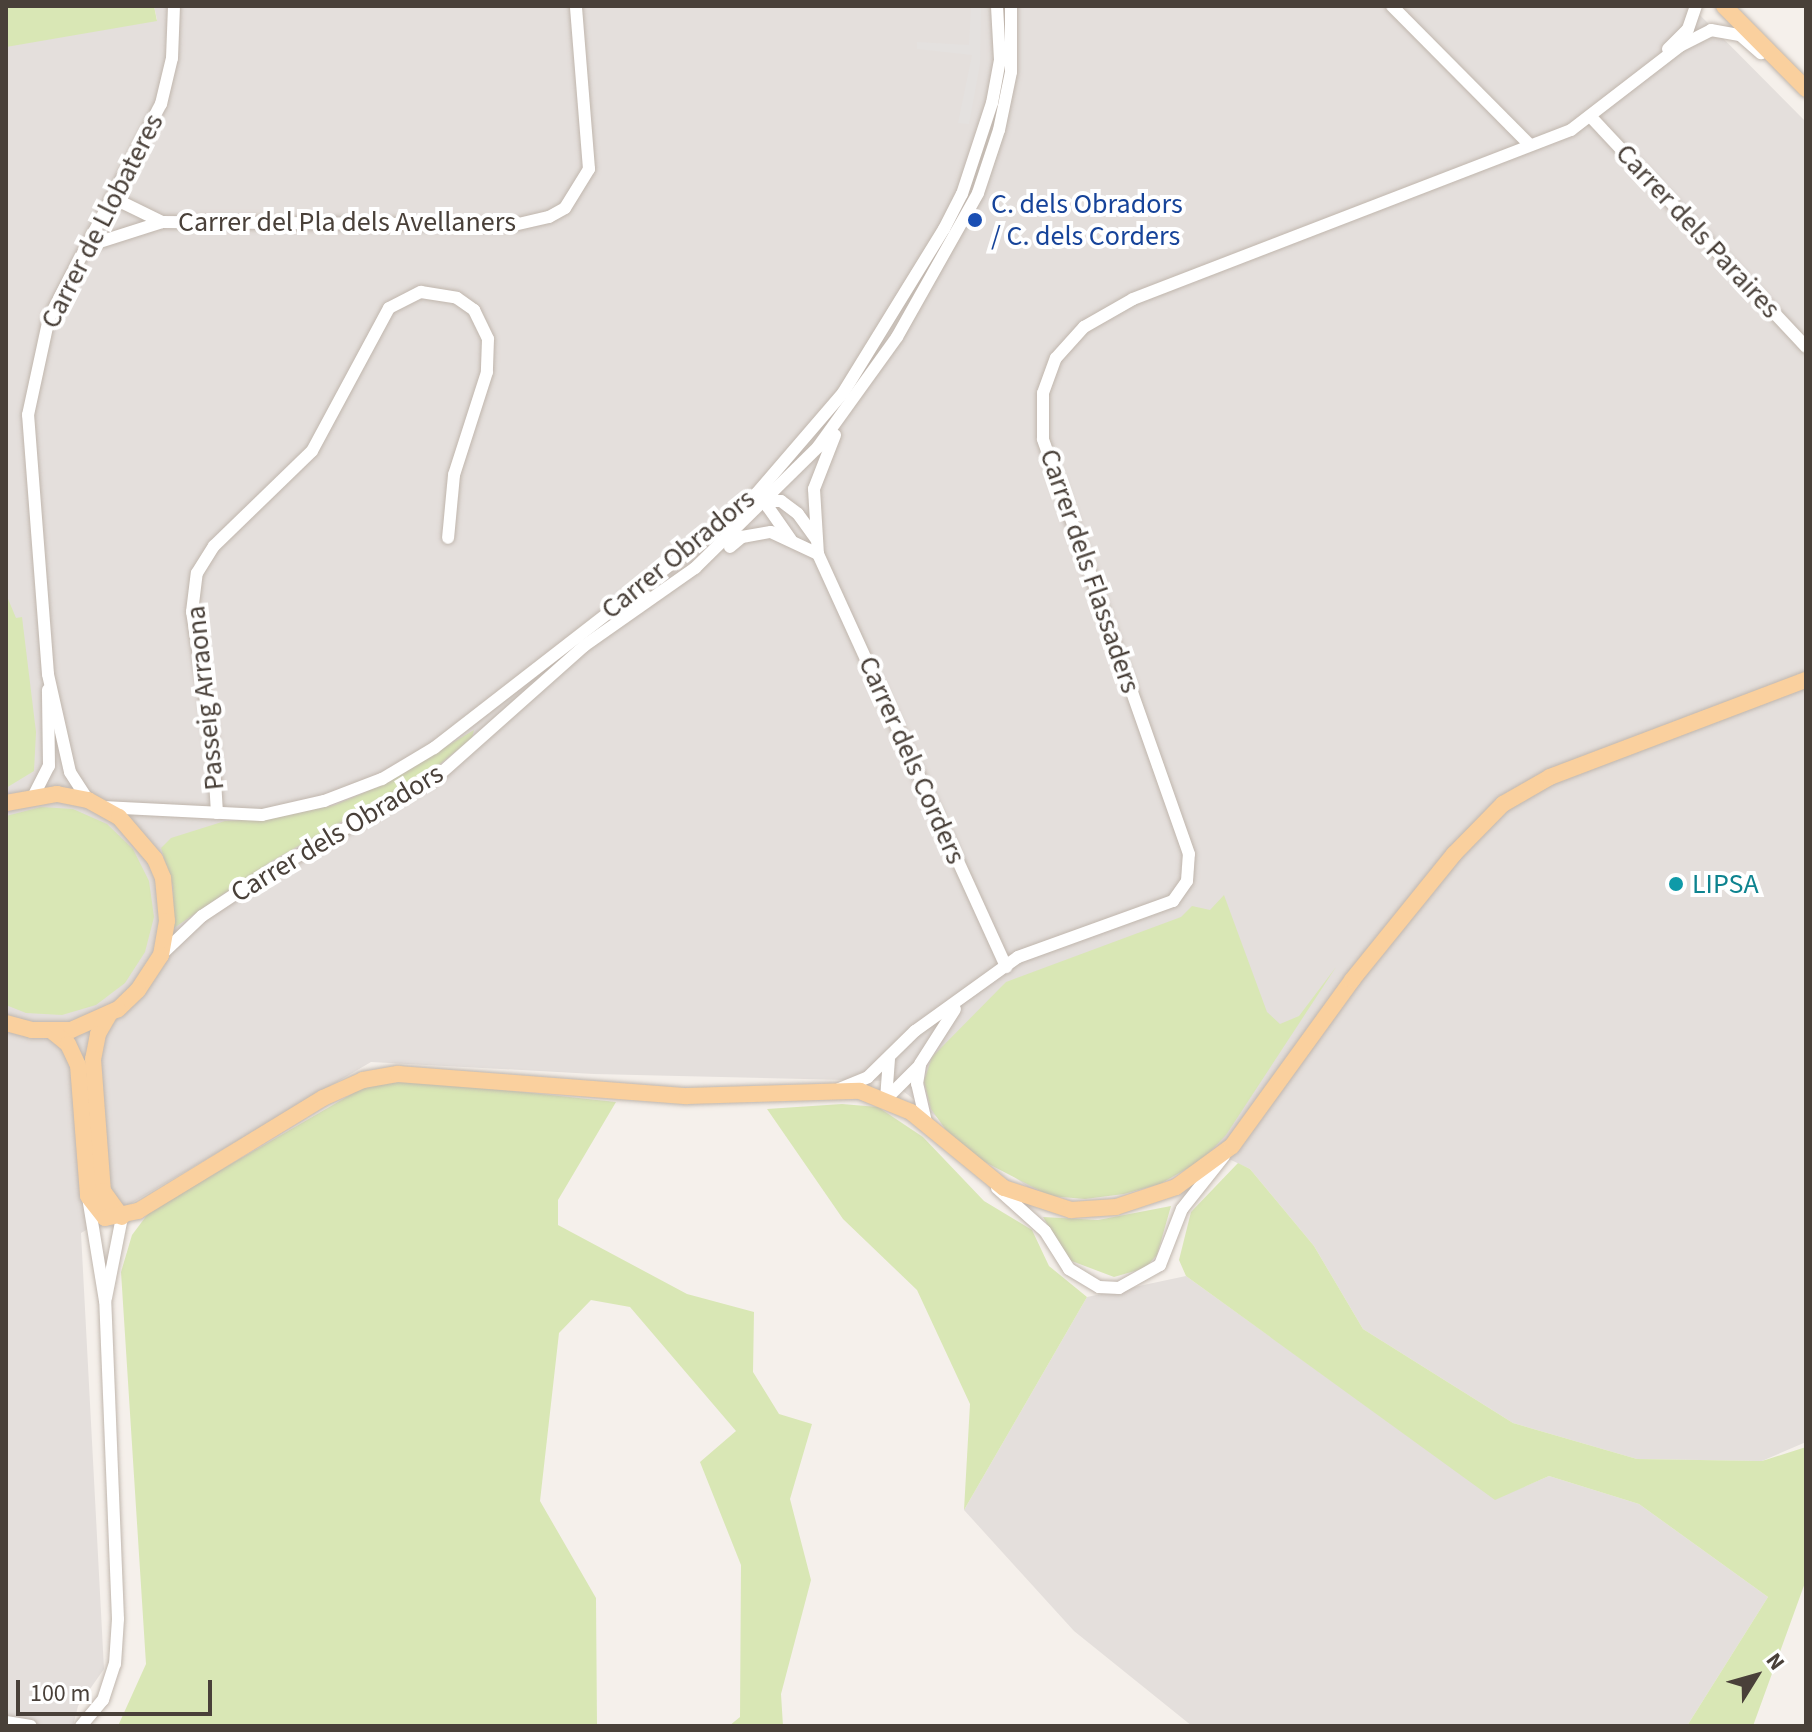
<!DOCTYPE html>
<html>
<head>
<meta charset="utf-8">
<style>
	body { margin:0 }
	#map { position:relative; width:1812px; height:1732px; overflow:hidden; background:#f5f0eb; font-family:"Source Sans 3",sans-serif }
	div>[style] { position:absolute }
	.industrial>* { inset:0; background:#e4dfdc }
	.green>* { inset:0; background:#d9e7b5 }
	.parking>* { inset:0; background:#e4e1df }
	.roads { filter:drop-shadow(0 0 2px #c0b6ad) drop-shadow(0 0 2px #c0b6ad) }
	.minor>* { height:12px; margin:-6px; padding:0 6px; transform-origin:6px; border-radius:6px; background:#fff }
	.major>* { height:16px; margin:-8px; padding:0 8px; transform-origin:8px; border-radius:8px; background:#fad09e }
	.dots>* { width:22px; height:22px; translate:-50% -50%; box-sizing:border-box; border:4px solid #fff; border-radius:50% }
	span { translate:-50% -50%; white-space:nowrap; text-align:center; line-height:1.15; -webkit-text-stroke:8px #fff; paint-order:stroke }
	.transit-label { font-size:28px; color:#164399 }
	.left { translate:0 -50%; text-align:left }
	.street-label { font-size:28px; color:#494039 }
	.culture-label { font-size:28px; color:#0d838f }
	.frame { position:absolute; inset:0; border:8px solid #494039; pointer-events:none }
	.north { position:absolute; left:1716px; top:1636px; width:80px; height:80px; -webkit-text-stroke:6px #fff; paint-order:stroke; rotate:53deg; font-size:22px; font-weight:700; line-height:32px; text-align:center; color:#494039 }
	.north::after { content:''; display:block; margin:auto; width:28px; height:36px; background:#494039; clip-path:polygon(50% 0,100% 100%,50% 72%,0 100%) }
	.scale { position:absolute; left:16px; top:1680px; width:196px; height:36px; box-sizing:border-box; border:4px solid #494039; border-top:0; padding-left:10px; font-size:24px; line-height:28px; white-space:nowrap; color:#494039; -webkit-text-stroke:6px #fff; paint-order:stroke }
</style>
</head>
<body>
<div id="map">
	<div class="industrial">
		<div style="clip-path:polygon(154px 6px,1691px 6px,1806px 122px,1806px 1442px,1762px 1461px,1637px 1459px,1513px 1423px,1363px 1329px,1314px 1246px,1250px 1169px,1231px 1160px,1038px 1195px,890px 1081px,594px 1074px,371px 1062px,81px 1233px,104px 1669px,78px 1706px,73px 1726px,6px 1726px,6px 45px,157px 20px)"></div>
		<div style="clip-path:polygon(1186px 1276px,1495px 1499px,1549px 1476px,1639px 1504px,1768px 1597px,1687px 1726px,1192px 1726px,1074px 1631px,964px 1510px,1087px 1297px)"></div>
	</div>
	<div class="green">
		<div style="clip-path:polygon(6px 6px,154px 6px,157px 21px,6px 47px)"></div>
		<div style="clip-path:polygon(6px 594px,16px 618px,22px 617px,36px 732px,34px 771px,6px 788px)"></div>
		<div style="clip-path:polygon(474px 730px,472px 738px,430px 772px,270px 862px,174px 928px,173px 886px,161px 848px,171px 838px,225px 821px,269px 819px,335px 805px,380px 786px)"></div>
		<div style="clip-path:polygon(41px 807px,73px 809px,107px 824px,133px 849px,149px 881px,154px 917px,145px 952px,125px 983px,96px 1005px,62px 1015px,26px 1013px,6px 1005px,6px 816px)"></div>
		<div style="clip-path:polygon(1224px 895px,1267px 1012px,1280px 1024px,1299px 1016px,1336px 967px,1226px 1135px,1202px 1160px,1160px 1184px,1124px 1194px,1085px 1199px,1050px 1196px,979px 1159px,946px 1130px,931px 1109px,924px 1081px,932px 1057px,1006px 982px,1181px 917px,1192px 906px,1210px 910px)"></div>
		<div style="clip-path:polygon(419px 1081px,616px 1102px,558px 1200px,558px 1225px,687px 1294px,754px 1312px,753px 1372px,779px 1414px,812px 1424px,790px 1499px,811px 1580px,781px 1694px,783px 1726px,729px 1726px,740px 1717px,741px 1565px,700px 1462px,736px 1431px,630px 1307px,591px 1300px,559px 1333px,540px 1501px,596px 1598px,597px 1726px,118px 1726px,146px 1664px,121px 1272px,132px 1235px,150px 1211px,369px 1084px)"></div>
		<div style="clip-path:polygon(842px 1104px,878px 1107px,923px 1137px,984px 1201px,1032px 1230px,1049px 1266px,1087px 1297px,964px 1510px,970px 1404px,917px 1290px,843px 1219px,767px 1109px)"></div>
		<div style="clip-path:polygon(1238px 1163px,1250px 1169px,1314px 1246px,1363px 1329px,1513px 1423px,1637px 1459px,1762px 1461px,1806px 1447px,1806px 1580px,1753px 1726px,1687px 1726px,1768px 1597px,1639px 1504px,1549px 1476px,1495px 1500px,1186px 1276px,1179px 1260px,1191px 1212px)"></div>
		<div style="clip-path:polygon(1171px 1206px,1157px 1255px,1145px 1268px,1114px 1277px,1069px 1260px,1043px 1217px,1098px 1220px)"></div>
	</div>
	<div class="parking">
		<div style="clip-path:polygon(971px 6px,981px 6px,980px 64px,969px 124px,958px 123px,972px 55px,917px 49px,917px 42px,969px 45px)"></div>
	</div>
	<div class="roads">
		<div class="minor">
			<div style="left:1392px;top:6px;width:194px;rotate:45.2deg"></div>
			<div style="left:1668px;top:49px;width:28px;rotate:-45deg"></div>
			<div style="left:1688px;top:29px;width:24px;rotate:-71deg"></div>
			<div style="left:1590px;top:116px;width:316px;rotate:46.9deg"></div>
			<div style="left:113px;top:198px;width:55px;rotate:26.1deg"></div>
			<div style="left:162px;top:222px;width:352px;rotate:0.5deg"></div>
			<div style="left:514px;top:225px;width:36px;rotate:-13deg"></div>
			<div style="left:549px;top:217px;width:18px;rotate:-29deg"></div>
			<div style="left:565px;top:208px;width:46px;rotate:-58.4deg"></div>
			<div style="left:589px;top:169px;width:164px;rotate:-94.6deg"></div>
			<div style="left:87px;top:246px;width:79px;rotate:-17.7deg"></div>
			<div style="left:835px;top:435px;width:58px;rotate:111.3deg"></div>
			<div style="left:814px;top:489px;width:65px;rotate:86.5deg"></div>
			<div style="left:818px;top:554px;width:454px;rotate:65.5deg"></div>
			<div style="left:772px;top:495px;width:13px;rotate:108deg"></div>
			<div style="left:768px;top:507px;width:40px;rotate:55.1deg"></div>
			<div style="left:765px;top:501px;width:16px"></div>
			<div style="left:781px;top:501px;width:21px;rotate:37deg"></div>
			<div style="left:798px;top:514px;width:32px;rotate:54deg"></div>
			<div style="left:730px;top:547px;width:16px;rotate:-40deg"></div>
			<div style="left:742px;top:537px;width:29px;rotate:-10deg"></div>
			<div style="left:771px;top:532px;width:52px;rotate:25.1deg"></div>
			<div style="left:34px;top:795px;width:33px;rotate:-63deg"></div>
			<div style="left:49px;top:766px;width:76px;rotate:-90.8deg"></div>
			<div style="left:88px;top:800px;width:33px;rotate:-123deg"></div>
			<div style="left:70px;top:772px;width:100px;rotate:-102.7deg"></div>
			<div style="left:48px;top:674px;width:260px;rotate:-94.4deg"></div>
			<div style="left:28px;top:415px;width:99px;rotate:-77.8deg"></div>
			<div style="left:49px;top:318px;width:242px;rotate:-62.4deg"></div>
			<div style="left:161px;top:104px;width:47px;rotate:-76.6deg"></div>
			<div style="left:172px;top:58px;width:52px;rotate:-87.8deg"></div>
			<div style="left:103px;top:807px;width:159px;rotate:2.9deg"></div>
			<div style="left:262px;top:815px;width:64px;rotate:-12.7deg"></div>
			<div style="left:324px;top:801px;width:62px;rotate:-20.8deg"></div>
			<div style="left:382px;top:779px;width:61px;rotate:-30.8deg"></div>
			<div style="left:434px;top:748px;width:359px;rotate:-37.8deg"></div>
			<div style="left:718px;top:528px;width:52px;rotate:-41.9deg"></div>
			<div style="left:757px;top:493px;width:132px;rotate:-49.3deg"></div>
			<div style="left:843px;top:393px;width:193px;rotate:-58.4deg"></div>
			<div style="left:944px;top:229px;width:39px;rotate:-63deg"></div>
			<div style="left:962px;top:194px;width:96px;rotate:-71.8deg"></div>
			<div style="left:992px;top:103px;width:44px;rotate:-79.5deg"></div>
			<div style="left:1000px;top:60px;width:54px;rotate:-93.2deg"></div>
			<div style="left:217px;top:813px;width:66px;rotate:-93.5deg"></div>
			<div style="left:213px;top:747px;width:137px;rotate:-98.8deg"></div>
			<div style="left:192px;top:612px;width:39px;rotate:-83deg"></div>
			<div style="left:197px;top:573px;width:32px;rotate:-58deg"></div>
			<div style="left:214px;top:546px;width:136px;rotate:-44.1deg"></div>
			<div style="left:312px;top:451px;width:162px;rotate:-61.7deg"></div>
			<div style="left:389px;top:308px;width:36px;rotate:-27deg"></div>
			<div style="left:421px;top:292px;width:36px;rotate:9deg"></div>
			<div style="left:457px;top:298px;width:21px;rotate:35deg"></div>
			<div style="left:474px;top:310px;width:32px;rotate:64deg"></div>
			<div style="left:488px;top:339px;width:33px;rotate:92deg"></div>
			<div style="left:487px;top:372px;width:108px;rotate:107.8deg"></div>
			<div style="left:454px;top:475px;width:63px;rotate:95.4deg"></div>
			<div style="left:161px;top:955px;width:57px;rotate:-43.6deg"></div>
			<div style="left:202px;top:916px;width:67px;rotate:-33.5deg"></div>
			<div style="left:258px;top:879px;width:210px;rotate:-30deg"></div>
			<div style="left:440px;top:774px;width:193px;rotate:-41.6deg"></div>
			<div style="left:584px;top:646px;width:136px;rotate:-35.1deg"></div>
			<div style="left:695px;top:568px;width:173px;rotate:-44.5deg"></div>
			<div style="left:818px;top:447px;width:135px;rotate:-54.3deg"></div>
			<div style="left:897px;top:337px;width:165px;rotate:-60.6deg"></div>
			<div style="left:978px;top:193px;width:66px;rotate:-71.6deg"></div>
			<div style="left:999px;top:130px;width:59px;rotate:-78.3deg"></div>
			<div style="left:1011px;top:72px;width:66px;rotate:-90deg"></div>
			<div style="left:889px;top:1059px;width:40px;rotate:94.3deg"></div>
			<div style="left:886px;top:1099px;width:45px;rotate:-45deg"></div>
			<div style="left:839px;top:1089px;width:31px;rotate:-22deg"></div>
			<div style="left:868px;top:1077px;width:66px;rotate:-44.4deg"></div>
			<div style="left:915px;top:1031px;width:127px;rotate:-35.7deg"></div>
			<div style="left:1018px;top:957px;width:165px;rotate:-19.9deg"></div>
			<div style="left:1173px;top:901px;width:24px;rotate:-55deg"></div>
			<div style="left:1187px;top:881px;width:27px;rotate:-86deg"></div>
			<div style="left:1189px;top:854px;width:440px;rotate:-109.4deg"></div>
			<div style="left:1043px;top:439px;width:46px;rotate:-90deg"></div>
			<div style="left:1043px;top:393px;width:37px;rotate:-70deg"></div>
			<div style="left:1056px;top:358px;width:42px;rotate:-47.9deg"></div>
			<div style="left:1084px;top:327px;width:56px;rotate:-29.7deg"></div>
			<div style="left:1133px;top:299px;width:469px;rotate:-21.1deg"></div>
			<div style="left:1571px;top:130px;width:138px;rotate:-37.6deg"></div>
			<div style="left:1680px;top:46px;width:35px;rotate:-27deg"></div>
			<div style="left:1711px;top:30px;width:29px;rotate:10deg"></div>
			<div style="left:1740px;top:35px;width:28px;rotate:41deg"></div>
			<div style="left:926px;top:1122px;width:39px;rotate:-103deg"></div>
			<div style="left:917px;top:1084px;width:20px;rotate:-81deg"></div>
			<div style="left:920px;top:1064px;width:65px;rotate:-57.5deg"></div>
			<div style="left:997px;top:1188px;width:64px;rotate:41.9deg"></div>
			<div style="left:1045px;top:1231px;width:45px;rotate:57.7deg"></div>
			<div style="left:1069px;top:1269px;width:35px;rotate:31deg"></div>
			<div style="left:1099px;top:1287px;width:20px;rotate:3deg"></div>
			<div style="left:1119px;top:1288px;width:47px;rotate:-29.3deg"></div>
			<div style="left:1160px;top:1265px;width:60px;rotate:-68.6deg"></div>
			<div style="left:1182px;top:1209px;width:68px;rotate:-51.6deg"></div>
			<div style="left:106px;top:1298px;width:83px;rotate:-78.8deg"></div>
			<div style="left:6px;top:1722px;width:25px;rotate:9deg"></div>
			<div style="left:81px;top:1726px;width:34px;rotate:-50deg"></div>
			<div style="left:103px;top:1700px;width:38px;rotate:-72deg"></div>
			<div style="left:115px;top:1664px;width:45px;rotate:-86.2deg"></div>
			<div style="left:118px;top:1619px;width:318px;rotate:-92.3deg"></div>
			<div style="left:105px;top:1301px;width:105px;rotate:-99.3deg"></div>
		</div>
		<div class="major">
			<div style="left:1724px;top:6px;width:117px;rotate:45.3deg"></div>
			<div style="left:6px;top:803px;width:52px;rotate:-10deg"></div>
			<div style="left:57px;top:794px;width:32px;rotate:11deg"></div>
			<div style="left:88px;top:800px;width:35px;rotate:29deg"></div>
			<div style="left:119px;top:817px;width:55px;rotate:49.4deg"></div>
			<div style="left:155px;top:859px;width:21px;rotate:67deg"></div>
			<div style="left:163px;top:878px;width:43px;rotate:84.7deg"></div>
			<div style="left:167px;top:921px;width:35px;rotate:100deg"></div>
			<div style="left:161px;top:955px;width:42px;rotate:123.3deg"></div>
			<div style="left:138px;top:990px;width:28px;rotate:136deg"></div>
			<div style="left:118px;top:1009px;width:51px;rotate:155.9deg"></div>
			<div style="left:71px;top:1030px;width:39px;rotate:180deg"></div>
			<div style="left:32px;top:1030px;width:27px;rotate:-165deg"></div>
			<div style="left:110px;top:1013px;width:24px;rotate:120deg"></div>
			<div style="left:98px;top:1034px;width:25px;rotate:101deg"></div>
			<div style="left:93px;top:1059px;width:132px;rotate:85.7deg"></div>
			<div style="left:103px;top:1191px;width:32px;rotate:54deg"></div>
			<div style="left:53px;top:1032px;width:19px;rotate:39deg"></div>
			<div style="left:68px;top:1044px;width:23px;rotate:65deg"></div>
			<div style="left:78px;top:1065px;width:131px;rotate:85.6deg"></div>
			<div style="left:88px;top:1196px;width:28px;rotate:52deg"></div>
			<div style="left:105px;top:1218px;width:34px;rotate:-12deg"></div>
			<div style="left:138px;top:1211px;width:217px;rotate:-31.4deg"></div>
			<div style="left:323px;top:1098px;width:44px;rotate:-24.2deg"></div>
			<div style="left:363px;top:1080px;width:36px;rotate:-10deg"></div>
			<div style="left:398px;top:1074px;width:290px;rotate:4.4deg"></div>
			<div style="left:687px;top:1096px;width:173px;rotate:-1.7deg"></div>
			<div style="left:860px;top:1091px;width:55px;rotate:22.4deg"></div>
			<div style="left:911px;top:1112px;width:120px;rotate:39.3deg"></div>
			<div style="left:1004px;top:1188px;width:71px;rotate:18.2deg"></div>
			<div style="left:1071px;top:1210px;width:45px;rotate:-3.8deg"></div>
			<div style="left:1116px;top:1207px;width:63px;rotate:-18.4deg"></div>
			<div style="left:1176px;top:1187px;width:69px;rotate:-36.2deg"></div>
			<div style="left:1232px;top:1146px;width:205px;rotate:-54.1deg"></div>
			<div style="left:1352px;top:980px;width:162px;rotate:-51deg"></div>
			<div style="left:1454px;top:854px;width:70px;rotate:-45.6deg"></div>
			<div style="left:1503px;top:804px;width:54px;rotate:-29.9deg"></div>
			<div style="left:1550px;top:777px;width:274px;rotate:-20.8deg"></div>
		</div>
	</div>
	<div class="dots">
		<div style="left:975px;top:220px;background:#1a4fb4"></div>
		<div style="left:1676px;top:884px;background:#0f9aa8"></div>
	</div>
	<div class="transit-label">
		<span class="left" style="left:991px;top:220px">C. dels Obradors<br>/ C. dels Corders</span>
	</div>
	<div class="street-label">
		<span style="left:102px;top:221px;rotate:-63deg">Carrer de Llobateres</span>
		<span style="left:347px;top:222px">Carrer del Pla dels Avellaners</span>
		<span style="left:1698px;top:231px;rotate:47deg">Carrer dels Paraires</span>
		<span style="left:678px;top:554px;rotate:-39deg">Carrer Obradors</span>
		<span style="left:1090px;top:571px;rotate:71deg">Carrer dels Flassaders</span>
		<span style="left:205px;top:698px;rotate:-96deg">Passeig Arraona</span>
		<span style="left:912px;top:760px;rotate:66deg">Carrer dels Corders</span>
		<span style="left:337px;top:833px;rotate:-31deg">Carrer dels Obradors</span>
	</div>
	<div class="culture-label">
		<span class="left" style="left:1692px;top:884px">LIPSA</span>
	</div>
	<div class="frame"></div>
	<div class="north">N</div>
	<div class="scale">100 m</div>
</div>
</body>
</html>
